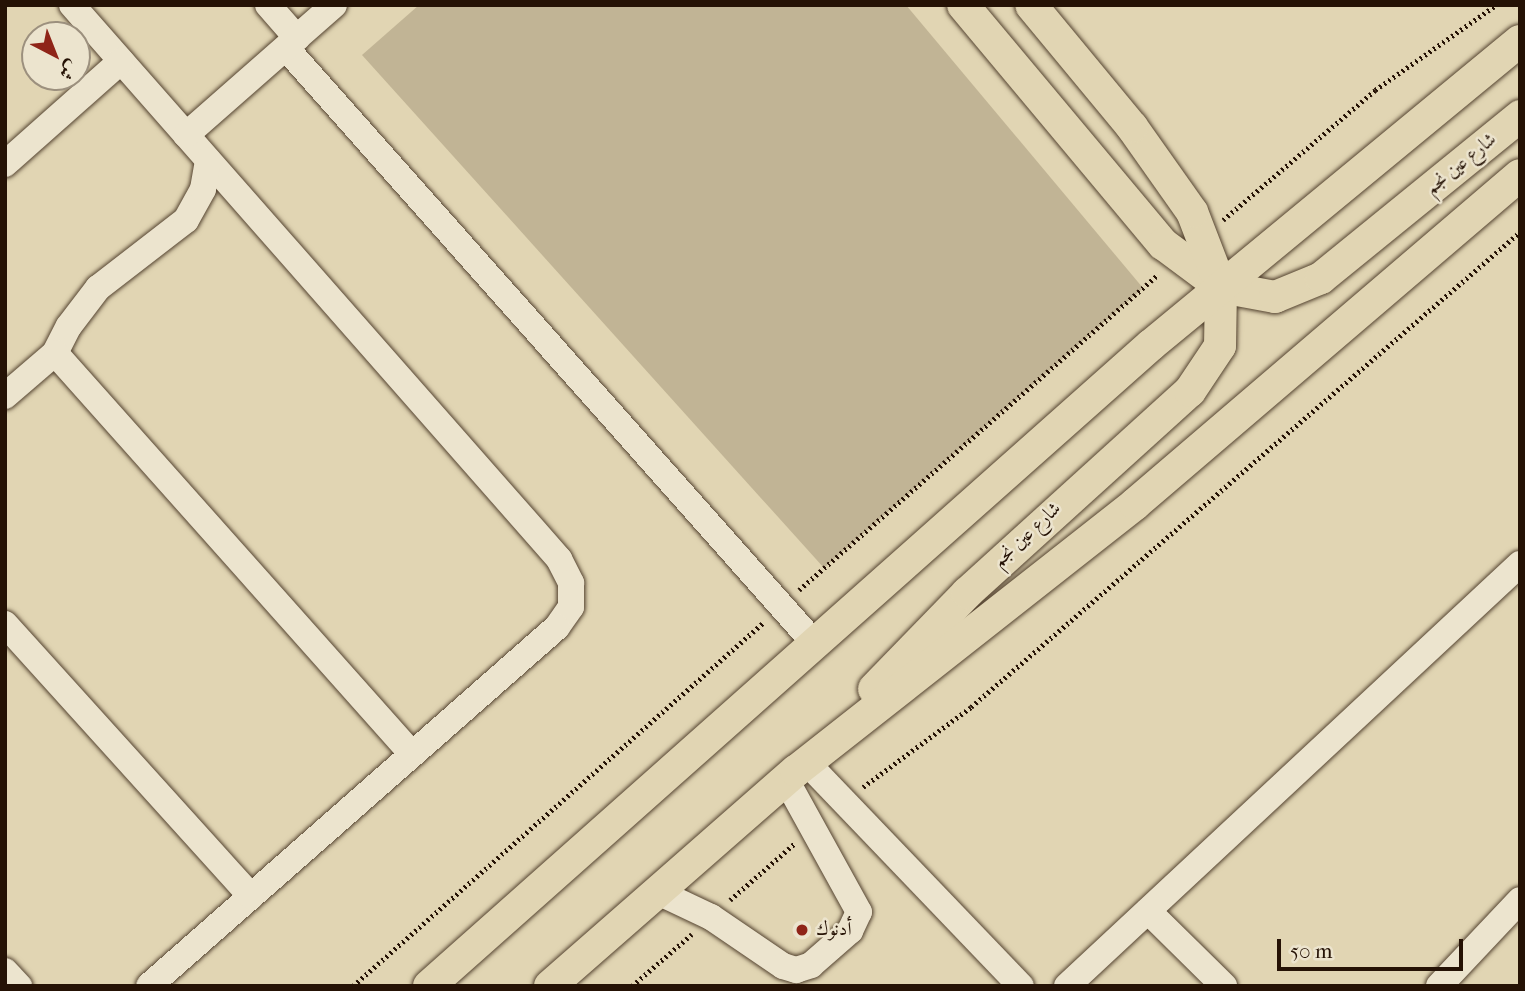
<!DOCTYPE html>
<html>
<head>
<meta charset="utf-8">
<style>
	body { margin:0 }
	#map { position:relative; width:1525px; height:991px; overflow:hidden; background:#e1d5b3; font-family:"IM FELL French Canon",Amiri,serif }
	div>[style] { position:absolute }
	.green>* { inset:0; background:#c1b495 }
	.path>* { height:4.5px; margin-top:-2.25px; transform-origin:0; background:repeating-linear-gradient(90deg,#251205 0 2px,transparent 0 5.5px) }
	.roads { filter:drop-shadow(0 0 2px #544330) drop-shadow(0 0 2px #544330) }
	.minor>* { height:26px; margin:-13px; padding:0 13px; transform-origin:13px; border-radius:13px; background:#ece4ce }
	.major>* { height:32px; margin:-16px; padding:0 16px; transform-origin:16px; border-radius:16px; background:#e1d5b3 }
	.dots>* { width:19px; height:19px; translate:-50% -50%; box-sizing:border-box; border:4px solid #ece4ce; border-radius:50% }
	span { translate:-50% -50%; white-space:nowrap; text-align:center; line-height:1.15; -webkit-text-stroke:5px #ece4ce; paint-order:stroke }
	.street-label { font-size:19px; color:#251205 }
	.poi-label { font-size:19px; color:#251205 }
	.left { translate:0 -50%; text-align:left }
	.frame { position:absolute; inset:0; border:7px solid #251205; pointer-events:none }
	.north { position:absolute; left:21px; top:21px; width:70px; height:70px; box-sizing:border-box; background:#ece4ce; border:2px solid #9c907e; border-radius:50%; rotate:138deg; font-size:19px; font-weight:700; line-height:28px; text-align:center; color:#251205 }
	.north::after { content:''; display:block; margin:auto; width:24px; height:32px; background:#8f2418; clip-path:polygon(50% 0,100% 100%,50% 72%,0 100%) }
	.scale { position:absolute; left:1277px; top:939px; width:186px; height:32px; box-sizing:border-box; border:4px solid #251205; border-top:0; padding-left:9px; font-size:21px; line-height:24px; white-space:nowrap; color:#251205; -webkit-text-stroke:5px #ece4ce; paint-order:stroke }
</style>
</head>
<body>
<div id="map">
	<div class="green">
		<div style="clip-path:polygon(419px 5px,906px 5px,1143px 288px,824px 568px,362px 55px)"></div>
	</div>
	<div class="path">
		<div style="left:1223px;top:220px;width:200px;rotate:-40.5deg"></div>
		<div style="left:1375px;top:90px;width:148px;rotate:-35.1deg"></div>
		<div style="left:799px;top:590px;width:478px;rotate:-41.3deg"></div>
		<div style="left:863px;top:787px;width:134px;rotate:-36.5deg"></div>
		<div style="left:971px;top:707px;width:726px;rotate:-40.87deg"></div>
		<div style="left:730px;top:900px;width:85px;rotate:-41.2deg"></div>
		<div style="left:353px;top:986px;width:549px;rotate:-41.53deg"></div>
		<div style="left:632px;top:986px;width:79px;rotate:-40.9deg"></div>
	</div>
	<div class="roads">
		<div class="minor">
			<div style="left:72px;top:5px;width:738px;rotate:48.68deg"></div>
			<div style="left:559px;top:559px;width:27px;rotate:63deg"></div>
			<div style="left:571px;top:583px;width:24px;rotate:90deg"></div>
			<div style="left:571px;top:607px;width:24px;rotate:125deg"></div>
			<div style="left:557px;top:627px;width:543px;rotate:138.66deg"></div>
			<div style="left:268px;top:5px;width:44px;rotate:48.7deg"></div>
			<div style="left:286px;top:48px;width:798px;rotate:48.4deg"></div>
			<div style="left:186px;top:135px;width:197px;rotate:-41.3deg"></div>
			<div style="left:5px;top:164px;width:155px;rotate:-41.6deg"></div>
			<div style="left:55px;top:353px;width:30px;rotate:-63deg"></div>
			<div style="left:69px;top:326px;width:48px;rotate:-52.7deg"></div>
			<div style="left:98px;top:288px;width:111px;rotate:-37.7deg"></div>
			<div style="left:186px;top:220px;width:35px;rotate:-61deg"></div>
			<div style="left:203px;top:189px;width:29px;rotate:-80deg"></div>
			<div style="left:5px;top:396px;width:66px;rotate:-40.7deg"></div>
			<div style="left:55px;top:353px;width:537px;rotate:48.32deg"></div>
			<div style="left:5px;top:624px;width:367px;rotate:47.9deg"></div>
			<div style="left:807px;top:763px;width:309px;rotate:46.2deg"></div>
			<div style="left:658px;top:892px;width:59px;rotate:25.3deg"></div>
			<div style="left:711px;top:917px;width:87px;rotate:34.2deg"></div>
			<div style="left:783px;top:966px;width:14px;rotate:17deg"></div>
			<div style="left:796px;top:970px;width:16px;rotate:-18deg"></div>
			<div style="left:811px;top:965px;width:52px;rotate:-41.1deg"></div>
			<div style="left:850px;top:931px;width:21px;rotate:-65deg"></div>
			<div style="left:859px;top:912px;width:151px;rotate:-118.9deg"></div>
			<div style="left:1148px;top:911px;width:107px;rotate:44.6deg"></div>
			<div style="left:5px;top:971px;width:21px;rotate:47deg"></div>
			<div style="left:1067px;top:986px;width:619px;rotate:-42.97deg"></div>
			<div style="left:1439px;top:986px;width:118px;rotate:-46.7deg"></div>
		</div>
		<div class="major">
			<div style="left:963px;top:5px;width:312px;rotate:50.1deg"></div>
			<div style="left:1163px;top:244px;width:72px;rotate:36.6deg"></div>
			<div style="left:1221px;top:287px;width:55px;rotate:10.5deg"></div>
			<div style="left:1275px;top:297px;width:50px;rotate:-22.4deg"></div>
			<div style="left:1321px;top:278px;width:257px;rotate:-39.1deg"></div>
			<div style="left:874px;top:689px;width:134px;rotate:-45.9deg"></div>
			<div style="left:967px;top:593px;width:301px;rotate:-42.2deg"></div>
			<div style="left:1190px;top:391px;width:54px;rotate:-56.3deg"></div>
			<div style="left:1220px;top:346px;width:59px;rotate:-89deg"></div>
			<div style="left:1221px;top:287px;width:80px;rotate:-111.1deg"></div>
			<div style="left:1192px;top:212px;width:104px;rotate:-125.2deg"></div>
			<div style="left:1132px;top:127px;width:158px;rotate:-129.6deg"></div>
			<div style="left:429px;top:986px;width:965px;rotate:-41.6deg"></div>
			<div style="left:1151px;top:345px;width:478px;rotate:-39.5deg"></div>
			<div style="left:550px;top:986px;width:327px;rotate:-41.2deg"></div>
			<div style="left:796px;top:771px;width:432px;rotate:-38.2deg"></div>
			<div style="left:1135px;top:504px;width:506px;rotate:-40.52deg"></div>
		</div>
	</div>
	<div class="dots">
		<div style="left:802px;top:930px;background:#8f2418"></div>
	</div>
	<div class="street-label">
		<span style="left:1461px;top:164px;rotate:-39deg">شارع عين نجم</span>
		<span style="left:1027px;top:535px;rotate:-43deg">شارع عين نجم</span>
	</div>
	<div class="poi-label">
		<span class="left" style="left:816px;top:930px">أدنوك</span>
	</div>
	<div class="frame"></div>
	<div class="north">ش</div>
	<div class="scale">50 m</div>
</div>
</body>
</html>
